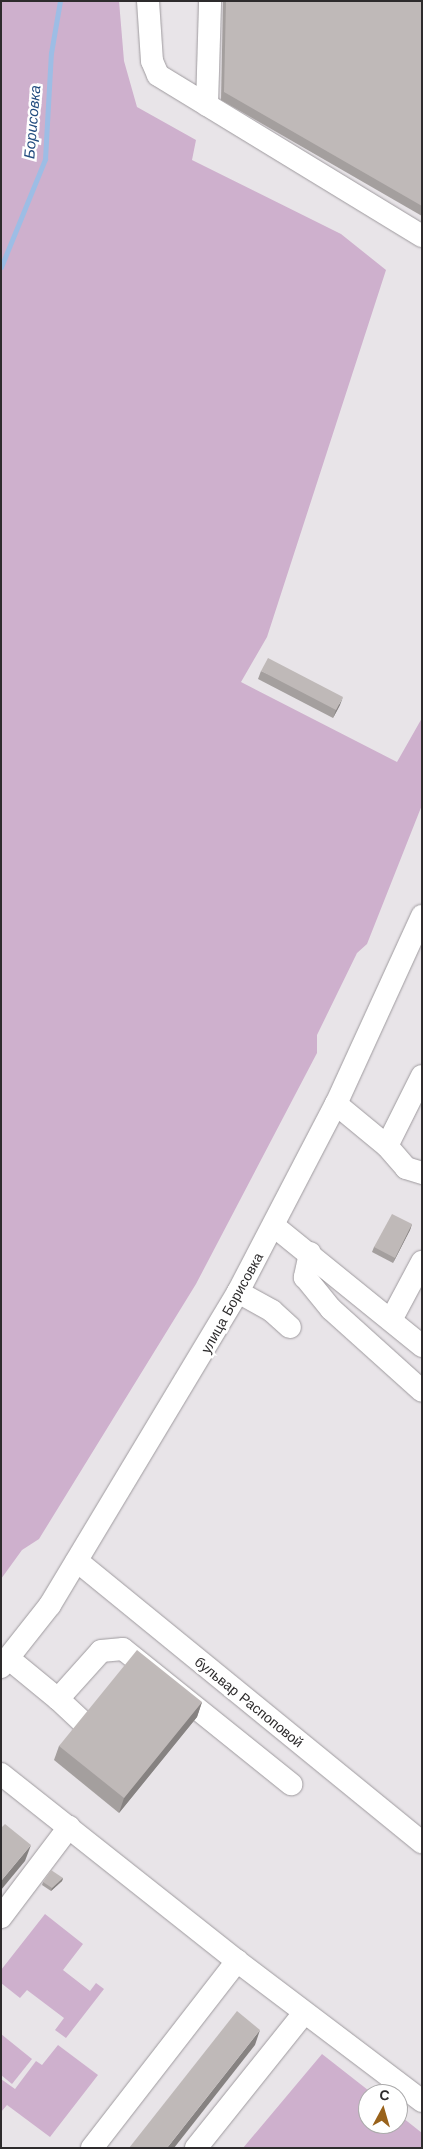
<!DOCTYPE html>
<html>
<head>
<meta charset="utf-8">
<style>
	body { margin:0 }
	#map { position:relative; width:423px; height:2149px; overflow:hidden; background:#e8e4e8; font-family:"Work Sans",sans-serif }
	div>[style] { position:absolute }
	.green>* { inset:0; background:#ceb0cd }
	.stream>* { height:5px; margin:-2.5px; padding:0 2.5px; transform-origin:2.5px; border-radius:2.5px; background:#9dbde5 }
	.roads { filter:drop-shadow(0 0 1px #9e9a9e) drop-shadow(0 0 1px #9e9a9e) }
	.minor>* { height:22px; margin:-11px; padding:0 11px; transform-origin:11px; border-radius:11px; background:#fff }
	.wall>* { inset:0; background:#a49f9e }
	.shaded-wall>* { inset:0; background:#868281 }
	.building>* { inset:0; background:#bfb9b8 }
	span { translate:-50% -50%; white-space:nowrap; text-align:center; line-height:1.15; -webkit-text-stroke:5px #fff; paint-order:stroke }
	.street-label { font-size:14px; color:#2d2b2c }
	.water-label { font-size:15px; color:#224c7f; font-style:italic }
	.frame { position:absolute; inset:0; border:2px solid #2d2b2c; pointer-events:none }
	.north { position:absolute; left:358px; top:2084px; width:50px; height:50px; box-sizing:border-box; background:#fff; border:1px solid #abaaab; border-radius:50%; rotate:6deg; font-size:14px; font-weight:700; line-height:20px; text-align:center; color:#2d2b2c }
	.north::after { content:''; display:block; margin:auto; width:18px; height:22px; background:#99621b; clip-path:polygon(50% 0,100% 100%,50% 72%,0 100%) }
</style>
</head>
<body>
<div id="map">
	<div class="green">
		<div style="clip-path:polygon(1px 1px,119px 1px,124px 61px,137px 107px,196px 140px,192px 160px,341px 234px,386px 270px,267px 637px,241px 682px,397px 762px,422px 718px,422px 805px,367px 944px,357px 953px,317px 1035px,317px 1053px,196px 1284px,39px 1539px,22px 1550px,1px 1579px)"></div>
		<div style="clip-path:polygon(45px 1914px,83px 1944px,63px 1970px,90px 1991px,96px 1983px,104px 1989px,66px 2038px,55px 2030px,64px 2018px,27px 1990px,20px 1998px,1px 1983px,1px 1970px)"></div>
		<div style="clip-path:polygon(1px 2034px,32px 2059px,12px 2084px,1px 2075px)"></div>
		<div style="clip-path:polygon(58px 2045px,98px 2075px,50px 2137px,7px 2105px,1px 2112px,1px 2079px,15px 2089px,36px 2061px,42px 2065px)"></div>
		<div style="clip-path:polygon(322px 2054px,373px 2094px,368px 2094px,368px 2124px,398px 2124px,398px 2114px,422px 2133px,422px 2148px,243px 2148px)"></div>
	</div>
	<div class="stream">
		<div style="left:1px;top:267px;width:117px;rotate:-67.8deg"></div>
		<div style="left:45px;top:159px;width:106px;rotate:-86.8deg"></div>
		<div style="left:51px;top:53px;width:53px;rotate:-80.2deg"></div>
	</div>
	<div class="roads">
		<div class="minor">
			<div style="left:148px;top:1px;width:60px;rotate:86.2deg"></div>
			<div style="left:152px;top:61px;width:15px;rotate:67deg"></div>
			<div style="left:158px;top:75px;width:309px;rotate:31.4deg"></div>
			<div style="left:207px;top:105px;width:104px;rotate:-88.3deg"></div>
			<div style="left:422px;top:1076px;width:78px;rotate:116.6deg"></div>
			<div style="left:387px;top:1146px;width:29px;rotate:49deg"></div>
			<div style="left:406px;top:1168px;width:17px;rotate:17deg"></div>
			<div style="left:336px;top:1104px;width:66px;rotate:39.5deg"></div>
			<div style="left:274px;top:1226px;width:191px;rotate:39deg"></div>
			<div style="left:310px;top:1253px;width:25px;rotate:102deg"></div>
			<div style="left:305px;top:1277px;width:41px;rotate:50.9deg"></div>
			<div style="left:331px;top:1309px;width:122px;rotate:42deg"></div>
			<div style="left:238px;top:1292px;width:39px;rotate:29deg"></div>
			<div style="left:272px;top:1311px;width:24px;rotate:42deg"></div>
			<div style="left:391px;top:1320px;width:66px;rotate:-61.9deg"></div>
			<div style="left:77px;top:1561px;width:445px;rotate:39.2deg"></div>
			<div style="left:8px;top:1658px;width:65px;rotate:39.4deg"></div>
			<div style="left:58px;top:1699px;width:64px;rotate:-48.1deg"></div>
			<div style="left:101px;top:1651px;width:22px;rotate:-5deg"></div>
			<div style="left:123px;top:1649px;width:216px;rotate:38.8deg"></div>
			<div style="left:1px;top:1667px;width:79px;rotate:-51.7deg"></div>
			<div style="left:50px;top:1605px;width:365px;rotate:-59deg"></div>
			<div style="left:238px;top:1292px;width:212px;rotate:-62.5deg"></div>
			<div style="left:336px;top:1104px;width:207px;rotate:-65.4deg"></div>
			<div style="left:58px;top:1699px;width:35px;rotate:43deg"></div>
			<div style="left:1px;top:1774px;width:301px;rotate:38.4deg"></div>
			<div style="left:237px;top:1961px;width:232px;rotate:37.1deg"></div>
			<div style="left:1px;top:1917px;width:113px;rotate:-52.9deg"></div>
			<div style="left:92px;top:2148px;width:237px;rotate:-52.2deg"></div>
			<div style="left:196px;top:2148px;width:173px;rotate:-51.3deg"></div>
		</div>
	</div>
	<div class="wall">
		<div style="clip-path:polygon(223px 1px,422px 1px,422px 216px,221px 100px)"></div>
		<div style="clip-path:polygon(261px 671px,340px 705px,333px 718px,258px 679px)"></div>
		<div style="clip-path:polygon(412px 1224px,410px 1230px,393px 1263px,372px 1252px,374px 1247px)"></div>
		<div style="clip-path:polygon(202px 1702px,197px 1717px,119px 1813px,54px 1760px,59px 1746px)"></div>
		<div style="clip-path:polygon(63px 1878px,62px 1881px,51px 1891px,42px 1885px,43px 1882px)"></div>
	</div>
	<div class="shaded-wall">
		<div style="clip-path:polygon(343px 697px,340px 705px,333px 718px,336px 710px)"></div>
		<div style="clip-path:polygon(412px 1224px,410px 1230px,393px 1263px,395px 1258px)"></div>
		<div style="clip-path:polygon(202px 1702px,197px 1717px,119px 1813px,124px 1798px)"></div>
		<div style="clip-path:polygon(31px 1845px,25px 1861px,1px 1890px,1px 1881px)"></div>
		<div style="clip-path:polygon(63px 1878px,62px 1881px,51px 1891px,52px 1888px)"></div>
		<div style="clip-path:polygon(260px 2030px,255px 2045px,174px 2148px,167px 2148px)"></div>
	</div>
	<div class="building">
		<div style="clip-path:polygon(226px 1px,422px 1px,422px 206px,224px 92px)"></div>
		<div style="clip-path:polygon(268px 658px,343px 697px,336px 710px,261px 671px)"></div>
		<div style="clip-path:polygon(392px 1214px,412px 1224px,395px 1258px,374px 1247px)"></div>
		<div style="clip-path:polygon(137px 1650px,202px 1702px,124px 1798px,59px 1746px)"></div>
		<div style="clip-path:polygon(5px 1824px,31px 1845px,1px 1881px,1px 1828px)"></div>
		<div style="clip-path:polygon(51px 1870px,63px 1878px,52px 1888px,43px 1882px)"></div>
		<div style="clip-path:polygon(237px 2011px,260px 2030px,167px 2148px,129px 2148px)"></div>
	</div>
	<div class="street-label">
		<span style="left:232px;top:1303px;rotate:-61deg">улица Борисовка</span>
		<span style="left:249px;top:1702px;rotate:39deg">бульвар Распоповой</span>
	</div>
	<div class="water-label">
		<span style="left:33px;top:122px;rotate:-85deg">Борисовка</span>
	</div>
	<div class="frame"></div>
	<div class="north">С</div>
</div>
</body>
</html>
